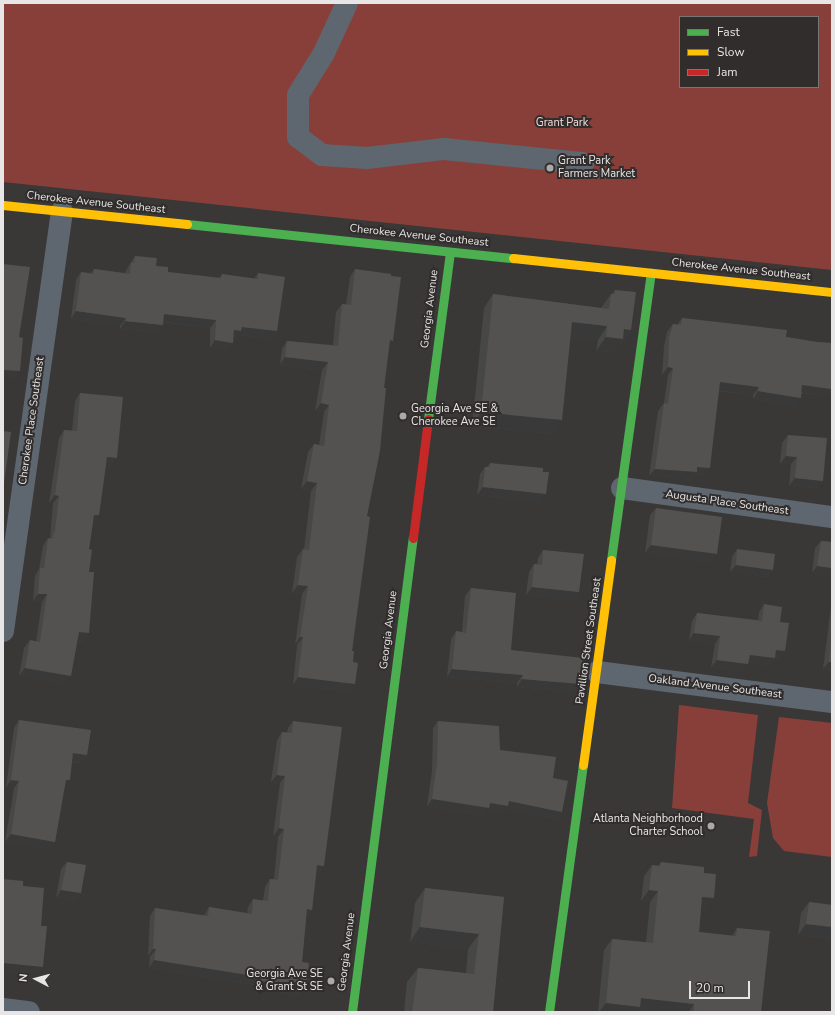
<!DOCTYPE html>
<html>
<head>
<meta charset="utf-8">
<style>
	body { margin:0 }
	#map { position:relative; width:835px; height:1015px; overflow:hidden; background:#393837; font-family:"Nunito Sans",sans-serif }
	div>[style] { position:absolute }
	.green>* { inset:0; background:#893f39 }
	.street>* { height:22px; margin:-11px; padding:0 11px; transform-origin:11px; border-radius:11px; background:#5e676f }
	.fast>* { height:9px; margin:-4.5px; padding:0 4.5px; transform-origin:4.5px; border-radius:4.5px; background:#4caf50 }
	.slow>* { height:9px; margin:-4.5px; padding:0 4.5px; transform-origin:4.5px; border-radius:4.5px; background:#ffc107 }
	.jam>* { height:9px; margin:-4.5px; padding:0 4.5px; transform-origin:4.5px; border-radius:4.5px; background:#c62828 }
	.wall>* { inset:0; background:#474746 }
	.shaded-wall>* { inset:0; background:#3a3939 }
	.building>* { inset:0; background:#535251 }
	.dots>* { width:11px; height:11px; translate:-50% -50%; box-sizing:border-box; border:2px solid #302d2c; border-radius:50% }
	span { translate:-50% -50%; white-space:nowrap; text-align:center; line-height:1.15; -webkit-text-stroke:4px #302d2c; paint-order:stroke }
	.park-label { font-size:11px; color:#f7dbd7 }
	.poi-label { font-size:11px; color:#e7e5e5 }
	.left { translate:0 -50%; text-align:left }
	.right { translate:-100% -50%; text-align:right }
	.street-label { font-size:11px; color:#e7e5e5 }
	.frame { position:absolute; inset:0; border:4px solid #e7e5e5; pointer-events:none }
	.legend { position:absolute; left:679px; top:16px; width:140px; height:72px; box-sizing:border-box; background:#302d2c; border:1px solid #797776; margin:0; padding:5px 7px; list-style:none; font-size:12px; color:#e7e5e5 }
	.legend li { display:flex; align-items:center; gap:8px; height:20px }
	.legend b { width:20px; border:1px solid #797776 }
	.north { position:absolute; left:16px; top:959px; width:40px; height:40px; -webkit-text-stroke:3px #302d2c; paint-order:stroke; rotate:276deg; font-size:11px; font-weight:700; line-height:16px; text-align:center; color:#e7e5e5 }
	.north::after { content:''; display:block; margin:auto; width:14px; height:18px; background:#e7e5e5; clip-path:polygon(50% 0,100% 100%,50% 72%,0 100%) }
	.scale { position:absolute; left:689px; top:981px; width:61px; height:18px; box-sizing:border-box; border:2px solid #e7e5e5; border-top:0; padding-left:5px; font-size:12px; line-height:14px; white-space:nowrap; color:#e7e5e5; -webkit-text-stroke:3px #302d2c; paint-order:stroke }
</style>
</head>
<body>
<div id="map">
	<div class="green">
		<div style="clip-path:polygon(evenodd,3px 3px,832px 3px,832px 270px,3px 182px,3px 3px,680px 17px,818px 17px,818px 87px,680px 87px,680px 17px)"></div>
		<div style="clip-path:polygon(679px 705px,758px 715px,748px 803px,762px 810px,757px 856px,749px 857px,754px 819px,672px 808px)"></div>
		<div style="clip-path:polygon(779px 717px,832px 723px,832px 857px,784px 851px,773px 838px,767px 803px)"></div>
	</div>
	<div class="street">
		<div style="left:347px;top:3px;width:55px;rotate:114.7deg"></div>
		<div style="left:324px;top:53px;width:49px;rotate:121.8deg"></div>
		<div style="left:298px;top:95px;width:42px;rotate:90deg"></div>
		<div style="left:298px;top:137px;width:30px;rotate:37deg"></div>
		<div style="left:322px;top:155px;width:45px;rotate:3.8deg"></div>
		<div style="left:367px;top:158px;width:78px;rotate:-6.7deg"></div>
		<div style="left:444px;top:149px;width:140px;rotate:5.8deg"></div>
		<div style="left:622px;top:488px;width:212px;rotate:7.9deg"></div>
		<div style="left:3px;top:631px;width:424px;rotate:-82deg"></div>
		<div style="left:597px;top:672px;width:237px;rotate:7.3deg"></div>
		<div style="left:3px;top:1009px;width:26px;rotate:7deg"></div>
	</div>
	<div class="fast">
		<div style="left:187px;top:224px;width:328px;rotate:6deg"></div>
		<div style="left:428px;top:419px;width:168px;rotate:-82.5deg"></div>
		<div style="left:611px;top:560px;width:290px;rotate:-82.1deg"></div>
		<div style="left:352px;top:1012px;width:478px;rotate:-82.7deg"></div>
		<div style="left:549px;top:1012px;width:249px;rotate:-82.2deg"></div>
	</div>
	<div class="slow">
		<div style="left:3px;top:205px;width:185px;rotate:5.9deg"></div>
		<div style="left:513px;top:258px;width:321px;rotate:6.1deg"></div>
		<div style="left:583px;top:765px;width:207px;rotate:-82.2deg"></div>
	</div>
	<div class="jam">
		<div style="left:413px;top:538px;width:120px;rotate:-82.8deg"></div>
	</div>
	<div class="wall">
		<div style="clip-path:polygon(135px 256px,156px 266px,168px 272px,219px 278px,222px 274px,254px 279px,258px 273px,272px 339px,239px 335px,236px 339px,233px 338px,233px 343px,227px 350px,210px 348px,210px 328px,163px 322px,163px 325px,158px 332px,120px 329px,120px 326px,71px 319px,76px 280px,81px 272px,91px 273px,94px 269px,125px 273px,126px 270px)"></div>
		<div style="clip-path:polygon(355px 269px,389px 346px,367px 516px,352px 651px,350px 692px,293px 685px,297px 645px,295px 645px,302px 594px,292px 593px,297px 557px,303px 549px,304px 549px,311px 491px,301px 489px,308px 452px,314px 444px,319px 445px,324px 412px,315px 411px,322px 370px,280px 365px,282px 349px,287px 341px,333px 345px,336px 312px,342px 304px,346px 304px,350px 277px)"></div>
		<div style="clip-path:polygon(615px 290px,631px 330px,622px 344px,619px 344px,613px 352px,596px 351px,598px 340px,570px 337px,552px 434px,472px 426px,484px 308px,493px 294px,601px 308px,611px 294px,612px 294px)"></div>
		<div style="clip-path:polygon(682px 318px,786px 337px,817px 342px,832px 343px,832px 391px,830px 390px,826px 396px,802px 393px,796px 406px,753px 399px,753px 395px,719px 391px,705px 476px,695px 475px,692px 480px,649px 476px,658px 411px,664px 403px,668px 375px,662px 375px,664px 346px,667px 332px,673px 324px,677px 325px)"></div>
		<div style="clip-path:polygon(80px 393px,111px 466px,106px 465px,99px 515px,94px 523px,93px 523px,89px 549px,89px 572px,84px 641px,77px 640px,65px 684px,19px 676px,24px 648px,30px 640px,36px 642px,42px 602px,33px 601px,35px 576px,39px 569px,43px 546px,48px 538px,50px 539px,53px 503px,49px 503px,59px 438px,64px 430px,72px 431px,75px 401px)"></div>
		<div style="clip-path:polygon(788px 435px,823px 481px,818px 488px,789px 486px,791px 464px,780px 464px,782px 443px)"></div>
		<div style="clip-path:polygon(490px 463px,543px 472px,541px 502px,477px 495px,480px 474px,485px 467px,487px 467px)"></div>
		<div style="clip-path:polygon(656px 508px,711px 562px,645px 553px,650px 515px)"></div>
		<div style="clip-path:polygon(821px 541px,832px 542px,832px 570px,828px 575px,812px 573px,815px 548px)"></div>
		<div style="clip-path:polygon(737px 549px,773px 570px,767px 577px,730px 572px,732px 557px)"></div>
		<div style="clip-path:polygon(543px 550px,579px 592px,574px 600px,526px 595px,529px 572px,534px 564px,537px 565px,538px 558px)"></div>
		<div style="clip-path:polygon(471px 588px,511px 650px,574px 692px,517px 687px,517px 683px,447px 677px,451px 639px,456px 631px,462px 632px,465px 596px)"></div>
		<div style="clip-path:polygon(764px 604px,780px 622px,780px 659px,775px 658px,770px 666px,748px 663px,743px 672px,711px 667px,715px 644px,689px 640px,692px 621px,697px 613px,758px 620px,759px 612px)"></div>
		<div style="clip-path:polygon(832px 606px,832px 670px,823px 669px,831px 607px)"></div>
		<div style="clip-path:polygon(19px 720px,87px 755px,82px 763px,72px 762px,64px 787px,55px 842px,50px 849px,5px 842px,14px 788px,6px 787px,14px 728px)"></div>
		<div style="clip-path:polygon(293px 721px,324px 866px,318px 874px,316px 874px,312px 910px,307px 918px,306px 918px,302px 962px,300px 995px,255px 989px,256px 985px,149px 968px,150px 957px,148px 956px,150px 916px,155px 908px,204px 916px,209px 907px,247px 913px,248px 907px,253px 899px,263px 901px,265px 887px,270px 879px,274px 879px,278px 837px,273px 836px,280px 783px,271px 782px,277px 740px,282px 732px,287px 733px,288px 728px)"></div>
		<div style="clip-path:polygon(438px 721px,500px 750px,553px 778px,562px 812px,556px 819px,506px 809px,503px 814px,486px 811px,483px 815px,427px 806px,432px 771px,433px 728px)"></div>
		<div style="clip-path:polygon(67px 862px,81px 893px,76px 901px,56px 898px,61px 869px)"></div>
		<div style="clip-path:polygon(661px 862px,704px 873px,706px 910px,701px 909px,699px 932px,732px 936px,737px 928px,761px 1012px,655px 1012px,638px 1010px,637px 1012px,598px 1012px,604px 950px,612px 939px,646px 942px,650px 902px,641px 901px,644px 876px,652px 865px,658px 866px)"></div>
		<div style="clip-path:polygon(425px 888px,504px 897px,493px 1012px,404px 1012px,407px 982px,418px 968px,466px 973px,468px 949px,410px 942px,415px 903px)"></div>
		<div style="clip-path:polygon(809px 902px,832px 905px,832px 939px,798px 935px,801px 913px)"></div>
	</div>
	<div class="shaded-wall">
		<div style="clip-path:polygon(76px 311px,126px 318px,120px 326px,71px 319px)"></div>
		<div style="clip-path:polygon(164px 314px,216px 320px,210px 328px,159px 321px)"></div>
		<div style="clip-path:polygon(125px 321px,163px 325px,158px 332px,120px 329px)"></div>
		<div style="clip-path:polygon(572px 322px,607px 326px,598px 340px,562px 336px)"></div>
		<div style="clip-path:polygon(242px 327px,277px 331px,272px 339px,239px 335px,236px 339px,229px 338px,234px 330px)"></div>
		<div style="clip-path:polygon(624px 329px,631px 330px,622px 344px,619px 344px,613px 352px,596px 351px,606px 337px)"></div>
		<div style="clip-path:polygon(215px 340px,233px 343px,227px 350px,210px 348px)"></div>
		<div style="clip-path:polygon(390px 340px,393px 341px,388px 349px)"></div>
		<div style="clip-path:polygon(285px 357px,328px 362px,322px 370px,280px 365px)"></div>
		<div style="clip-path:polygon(668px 367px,673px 368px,668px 375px,662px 375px)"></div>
		<div style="clip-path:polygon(3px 370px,20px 371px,15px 379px,3px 378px)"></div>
		<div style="clip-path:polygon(720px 382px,759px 387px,753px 395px,715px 390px)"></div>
		<div style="clip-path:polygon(832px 383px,832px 391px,830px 390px,826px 396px,797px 392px,802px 385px)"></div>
		<div style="clip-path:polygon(758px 391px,801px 398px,796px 406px,753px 399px)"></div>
		<div style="clip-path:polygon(321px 403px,329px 405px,324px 412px,315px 411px)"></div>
		<div style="clip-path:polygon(481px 412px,562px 420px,552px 434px,472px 426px)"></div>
		<div style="clip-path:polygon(786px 456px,797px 457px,791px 464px,780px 464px)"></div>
		<div style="clip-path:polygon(107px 457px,117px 458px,111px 466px,101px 464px)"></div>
		<div style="clip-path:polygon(697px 467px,710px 468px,705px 476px,695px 475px,692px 480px,649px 476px,655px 469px)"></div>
		<div style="clip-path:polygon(795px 478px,823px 481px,818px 488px,789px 486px)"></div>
		<div style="clip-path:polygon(307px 481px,317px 483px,311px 491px,301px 489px)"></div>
		<div style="clip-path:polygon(483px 487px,546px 494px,541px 502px,477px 495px)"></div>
		<div style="clip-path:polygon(55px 495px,59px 496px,53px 503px,49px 503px)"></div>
		<div style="clip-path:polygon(94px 515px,99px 515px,94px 523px,89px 522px)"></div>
		<div style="clip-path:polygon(651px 545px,717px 554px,711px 562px,645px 553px)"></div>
		<div style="clip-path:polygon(736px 565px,773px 570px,767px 577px,730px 572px)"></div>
		<div style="clip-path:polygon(817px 566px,832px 568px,832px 570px,828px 575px,812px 573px)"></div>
		<div style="clip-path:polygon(298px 585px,308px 586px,302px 594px,292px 593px)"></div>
		<div style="clip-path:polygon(532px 587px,579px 592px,574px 600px,526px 595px)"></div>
		<div style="clip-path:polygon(38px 594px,47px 594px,42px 602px,33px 601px)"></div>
		<div style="clip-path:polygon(79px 632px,89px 633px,84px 641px,73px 639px)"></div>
		<div style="clip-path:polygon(694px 633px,720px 636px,715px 644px,689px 640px)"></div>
		<div style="clip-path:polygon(300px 637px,303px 637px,297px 645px,295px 645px)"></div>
		<div style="clip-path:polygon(776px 650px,785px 651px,780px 659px,775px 658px,770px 666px,744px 663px,750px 655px)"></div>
		<div style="clip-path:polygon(717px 660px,748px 664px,743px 672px,711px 667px)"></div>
		<div style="clip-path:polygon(829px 662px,832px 662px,832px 670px,823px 669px)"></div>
		<div style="clip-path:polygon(25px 668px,71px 676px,65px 684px,19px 676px)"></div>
		<div style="clip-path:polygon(452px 669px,523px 675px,517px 683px,447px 677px)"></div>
		<div style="clip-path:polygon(298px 677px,355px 684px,350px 692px,293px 685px)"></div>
		<div style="clip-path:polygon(522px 679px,580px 684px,574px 692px,517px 687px)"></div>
		<div style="clip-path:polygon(73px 753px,87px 755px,82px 763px,68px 761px)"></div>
		<div style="clip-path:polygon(277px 775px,285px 776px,280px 783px,271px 782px)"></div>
		<div style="clip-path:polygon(11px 780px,19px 781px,14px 788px,6px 787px)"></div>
		<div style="clip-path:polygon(66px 780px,70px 780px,64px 788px)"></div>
		<div style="clip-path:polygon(432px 799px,490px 803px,509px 801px,562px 812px,556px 819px,506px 809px,503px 814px,486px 811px,483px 815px,427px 806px)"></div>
		<div style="clip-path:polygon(279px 828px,284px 829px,278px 837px,273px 836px)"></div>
		<div style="clip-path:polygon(11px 834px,55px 842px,50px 849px,5px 842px)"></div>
		<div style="clip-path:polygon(317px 865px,324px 866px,318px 874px,312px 873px)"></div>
		<div style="clip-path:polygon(61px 890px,81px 893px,76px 901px,56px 898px)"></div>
		<div style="clip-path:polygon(649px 890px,658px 891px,650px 902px,641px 901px)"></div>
		<div style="clip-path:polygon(702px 897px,714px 898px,706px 910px,694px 908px)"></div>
		<div style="clip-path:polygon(307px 909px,312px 910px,307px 918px,302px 917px)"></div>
		<div style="clip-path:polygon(806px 924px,832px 927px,832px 939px,798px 935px)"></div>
		<div style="clip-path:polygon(420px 927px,479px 934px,468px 949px,410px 942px)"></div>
		<div style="clip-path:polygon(153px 949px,156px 949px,150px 957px,148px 956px)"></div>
		<div style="clip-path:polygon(154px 960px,261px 977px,256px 985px,149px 968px)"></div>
		<div style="clip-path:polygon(3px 963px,43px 967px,38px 975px,3px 971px)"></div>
		<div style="clip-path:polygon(261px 981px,306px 987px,300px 995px,255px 989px)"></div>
		<div style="clip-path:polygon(641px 998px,694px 1004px,689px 1012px,655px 1012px,638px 1010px,637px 1012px,599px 1012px,606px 1003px)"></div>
	</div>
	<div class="building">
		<div style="clip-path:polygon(135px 256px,157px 258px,156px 266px,168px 267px,168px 272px,221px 278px,222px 274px,258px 279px,258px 273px,285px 277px,277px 331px,242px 327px,241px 331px,234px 330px,233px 343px,215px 340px,216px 320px,164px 314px,163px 325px,125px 321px,126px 318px,76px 311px,81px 272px,93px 274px,94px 269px,130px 274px,131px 263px,134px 263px)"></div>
		<div style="clip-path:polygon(3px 264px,30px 267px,19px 337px,23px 338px,20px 371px,3px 370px)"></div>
		<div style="clip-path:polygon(355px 269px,391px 274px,391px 276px,401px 277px,393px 341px,390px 340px,384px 388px,386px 388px,380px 451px,367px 516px,370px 517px,352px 651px,354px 651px,353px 662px,358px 663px,355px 684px,298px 677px,303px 637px,300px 637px,308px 586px,298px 585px,303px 549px,309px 550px,317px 483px,307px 481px,314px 444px,324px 446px,329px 405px,321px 403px,328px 362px,285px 357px,287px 341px,338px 346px,342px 304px,351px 305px)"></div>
		<div style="clip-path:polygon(615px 290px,636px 292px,631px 330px,624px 329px,623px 339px,606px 337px,607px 326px,572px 322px,562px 420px,481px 412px,493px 294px,609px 309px,611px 294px,615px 294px)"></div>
		<div style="clip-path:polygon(682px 318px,787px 330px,786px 337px,817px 342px,832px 343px,832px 384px,831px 389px,802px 385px,801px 398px,758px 391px,759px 387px,720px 382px,710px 468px,697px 467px,697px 472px,655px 469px,664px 403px,668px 404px,673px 368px,668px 367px,669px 338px,673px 324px,681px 325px)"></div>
		<div style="clip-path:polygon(80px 393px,123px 397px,117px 458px,107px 457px,99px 515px,94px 515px,89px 549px,92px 550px,89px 572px,94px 572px,89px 633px,79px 632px,71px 676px,25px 668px,30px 640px,40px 642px,47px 594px,38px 594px,40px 568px,44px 568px,48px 538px,52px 539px,55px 530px,59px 496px,55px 495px,64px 430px,77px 431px)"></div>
		<div style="clip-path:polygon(3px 431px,11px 432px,4px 483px,3px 483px)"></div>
		<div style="clip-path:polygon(788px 435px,827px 438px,823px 481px,795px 478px,797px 457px,786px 456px)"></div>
		<div style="clip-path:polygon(490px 463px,543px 468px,543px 472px,549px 472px,546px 494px,483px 487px,485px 467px,490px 467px)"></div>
		<div style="clip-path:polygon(656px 508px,722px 517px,717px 554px,651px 545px)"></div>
		<div style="clip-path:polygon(821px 541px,832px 542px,832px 568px,817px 566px)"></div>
		<div style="clip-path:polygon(737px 549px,775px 554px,773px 570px,736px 565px)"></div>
		<div style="clip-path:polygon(543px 550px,584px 554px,579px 592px,532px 587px,534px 564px,542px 565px)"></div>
		<div style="clip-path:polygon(471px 588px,516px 593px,511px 650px,583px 658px,580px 684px,522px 679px,523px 675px,452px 669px,456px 631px,466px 633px)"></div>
		<div style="clip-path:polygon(764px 604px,782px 607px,780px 622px,789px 623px,785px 651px,776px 650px,775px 658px,750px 655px,748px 664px,717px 660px,720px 636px,694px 633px,697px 613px,762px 621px)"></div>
		<div style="clip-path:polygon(832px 635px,832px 662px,829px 662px)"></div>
		<div style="clip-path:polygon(19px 720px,91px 730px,87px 755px,73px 753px,70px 780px,66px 780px,55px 842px,11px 834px,19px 781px,11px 780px)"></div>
		<div style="clip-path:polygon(293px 721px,342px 727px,324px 866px,317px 865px,312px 910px,307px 909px,302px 962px,309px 963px,306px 987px,261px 981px,261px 977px,154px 960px,156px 949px,153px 949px,155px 908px,208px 916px,209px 907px,252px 914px,253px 899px,268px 901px,270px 879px,278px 880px,284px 829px,279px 828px,285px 776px,277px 775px,282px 732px,292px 733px)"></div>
		<div style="clip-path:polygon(438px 721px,499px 726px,500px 750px,556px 757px,553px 778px,568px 781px,562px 812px,509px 801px,508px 806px,490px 803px,489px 808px,432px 799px,437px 763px)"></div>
		<div style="clip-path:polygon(67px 862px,86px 865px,81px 893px,61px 890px)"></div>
		<div style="clip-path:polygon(661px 862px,704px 867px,704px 873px,716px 874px,714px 898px,702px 897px,699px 932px,736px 936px,737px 928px,770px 931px,761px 1012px,694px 1012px,694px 1004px,641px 998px,640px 1007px,606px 1003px,612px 939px,653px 943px,658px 891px,649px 890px,652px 865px,660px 866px)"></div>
		<div style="clip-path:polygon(3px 879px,23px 881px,23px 886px,44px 888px,41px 926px,47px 926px,43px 967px,3px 963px)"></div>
		<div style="clip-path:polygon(425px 888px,504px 897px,493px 1012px,412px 1012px,418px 968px,474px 974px,479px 934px,420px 927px)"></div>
		<div style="clip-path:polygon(809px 902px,832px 905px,832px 927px,806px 924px)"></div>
	</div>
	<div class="dots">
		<div style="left:550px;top:168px;background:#aaa8a8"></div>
		<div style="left:403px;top:416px;background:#aaa8a8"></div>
		<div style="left:711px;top:826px;background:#aaa8a8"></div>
		<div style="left:331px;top:981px;background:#aaa8a8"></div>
	</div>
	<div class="park-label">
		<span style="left:562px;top:123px">Grant Park</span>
	</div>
	<div class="poi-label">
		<span class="left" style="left:558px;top:168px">Grant Park<br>Farmers Market</span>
		<span class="left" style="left:411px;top:416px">Georgia Ave SE &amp;<br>Cherokee Ave SE</span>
		<span class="right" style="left:703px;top:826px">Atlanta Neighborhood<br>Charter School</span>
		<span class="right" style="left:323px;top:981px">Georgia Ave SE<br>&amp; Grant St SE</span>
	</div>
	<div class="street-label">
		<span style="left:96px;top:203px;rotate:6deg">Cherokee Avenue Southeast</span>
		<span style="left:419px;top:236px;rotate:6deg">Cherokee Avenue Southeast</span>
		<span style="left:741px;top:270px;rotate:6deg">Cherokee Avenue Southeast</span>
		<span style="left:430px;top:309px;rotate:-83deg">Georgia Avenue</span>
		<span style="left:32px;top:421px;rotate:-82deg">Cherokee Place Southeast</span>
		<span style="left:727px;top:503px;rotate:8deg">Augusta Place Southeast</span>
		<span style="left:389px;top:630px;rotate:-83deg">Georgia Avenue</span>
		<span style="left:589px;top:641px;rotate:-82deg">Pavillion Street Southeast</span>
		<span style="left:715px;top:687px;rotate:7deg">Oakland Avenue Southeast</span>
		<span style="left:347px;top:952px;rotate:-83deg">Georgia Avenue</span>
	</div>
	<div class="frame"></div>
	<ul class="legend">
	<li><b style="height:5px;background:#4caf50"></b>Fast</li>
	<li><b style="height:5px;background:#ffc107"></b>Slow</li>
	<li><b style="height:5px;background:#c62828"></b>Jam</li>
	</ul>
	<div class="north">N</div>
	<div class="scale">20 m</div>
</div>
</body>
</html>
